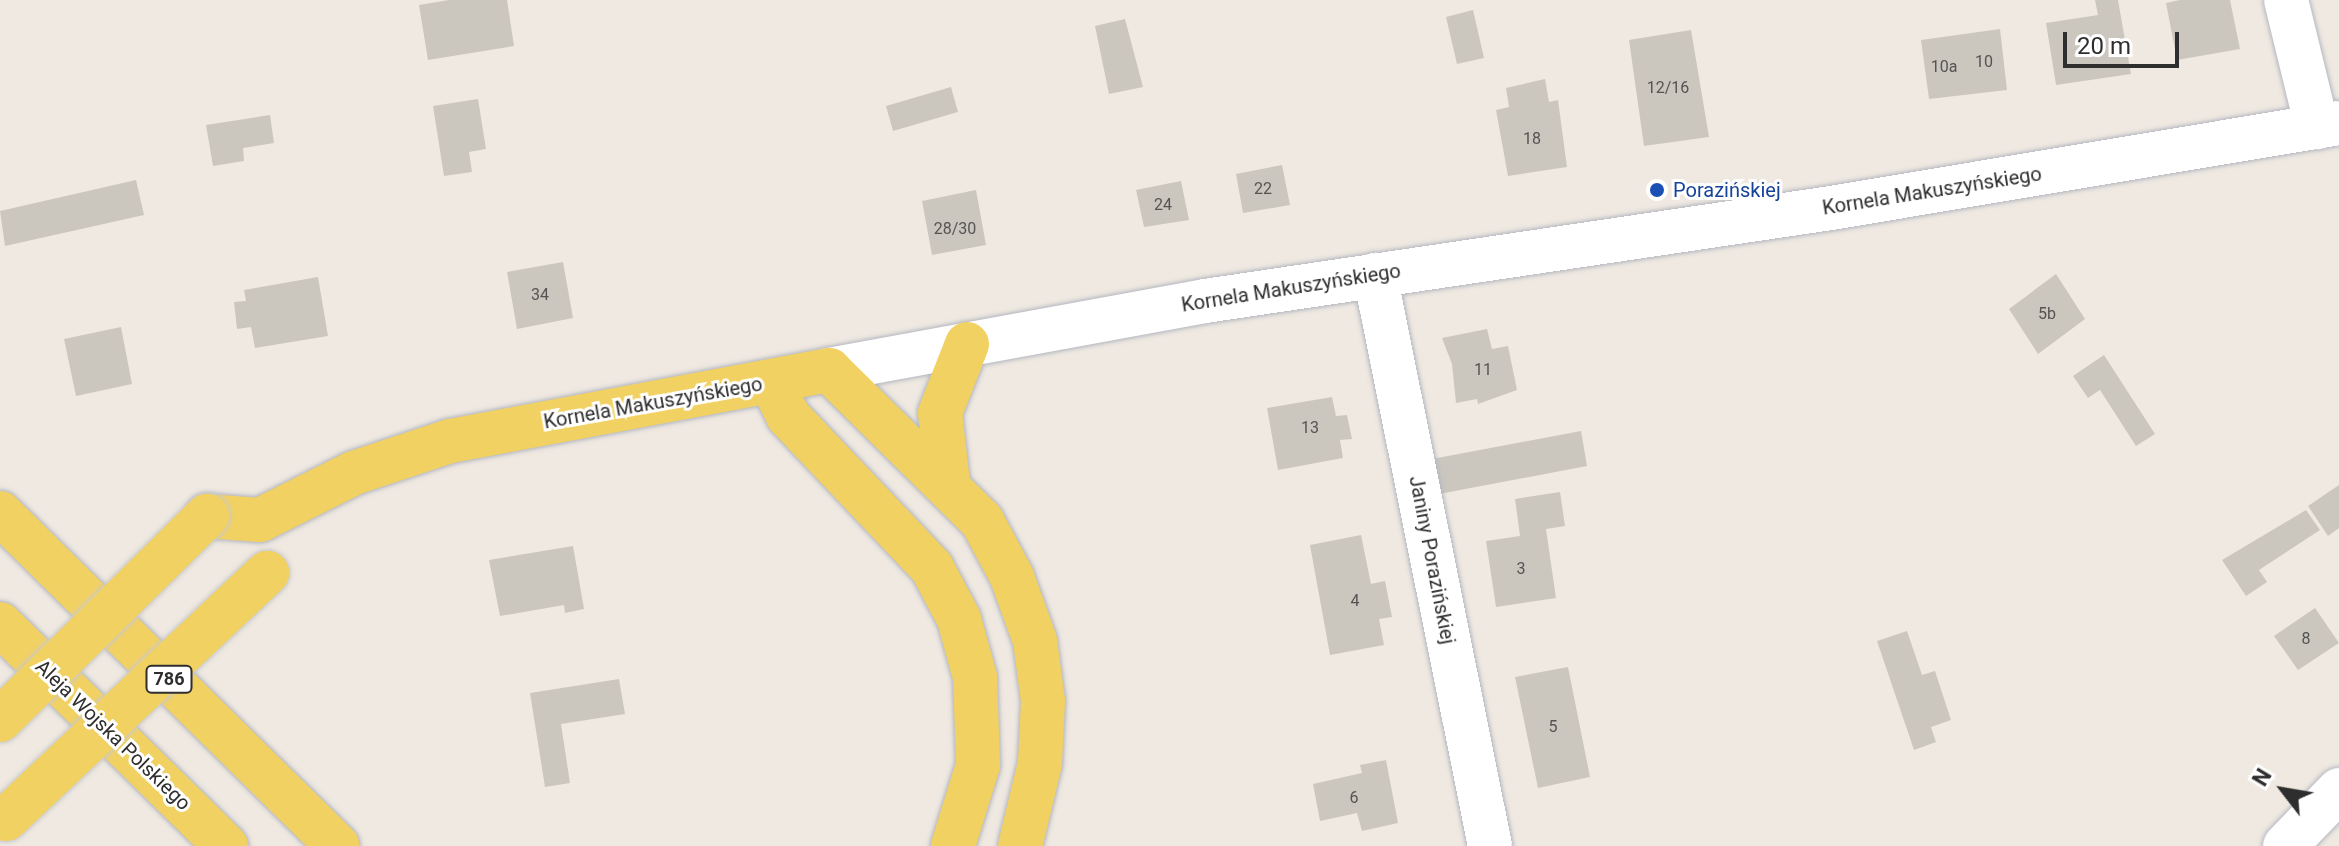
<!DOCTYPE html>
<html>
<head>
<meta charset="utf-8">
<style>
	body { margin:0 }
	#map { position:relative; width:2339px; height:846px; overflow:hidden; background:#efe9e1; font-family:Roboto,sans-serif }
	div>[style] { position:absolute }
	.building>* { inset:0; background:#cbc7bf }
	.roads { filter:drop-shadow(0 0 2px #b4b7c1) drop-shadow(0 0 2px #b4b7c1) }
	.minor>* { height:44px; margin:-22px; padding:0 22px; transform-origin:22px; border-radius:22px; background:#fff }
	.major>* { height:44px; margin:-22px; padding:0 22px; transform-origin:22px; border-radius:22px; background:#f2d163 }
	.bridges { filter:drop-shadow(0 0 2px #c9c9c9) drop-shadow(0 0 2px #c9c9c9) }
	.major-bridge>* { height:44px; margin:-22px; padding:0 22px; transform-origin:22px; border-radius:22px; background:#f2d163 }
	.dots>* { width:22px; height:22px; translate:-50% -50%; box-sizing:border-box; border:4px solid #fff; border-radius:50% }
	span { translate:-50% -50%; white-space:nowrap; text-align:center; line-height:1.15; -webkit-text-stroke:6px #fff; paint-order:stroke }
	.number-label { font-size:16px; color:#555452 }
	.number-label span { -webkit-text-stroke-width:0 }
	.shield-label span { padding:2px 6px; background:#fff; border:2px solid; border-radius:6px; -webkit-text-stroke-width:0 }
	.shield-label { font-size:18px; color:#2e2e2e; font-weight:700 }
	.transit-label { font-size:20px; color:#164399 }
	.left { translate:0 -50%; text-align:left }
	.street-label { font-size:20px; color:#2e2e2e }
	.north { position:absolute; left:2243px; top:750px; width:80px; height:80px; -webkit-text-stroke:6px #fff; paint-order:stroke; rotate:301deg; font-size:22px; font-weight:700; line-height:32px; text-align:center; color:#2e2e2e }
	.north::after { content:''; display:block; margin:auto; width:28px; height:36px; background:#2e2e2e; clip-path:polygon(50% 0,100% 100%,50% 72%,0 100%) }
	.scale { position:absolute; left:2063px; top:32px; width:116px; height:36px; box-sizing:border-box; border:4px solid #2e2e2e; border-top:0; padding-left:10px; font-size:24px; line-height:28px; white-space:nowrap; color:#2e2e2e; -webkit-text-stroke:6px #fff; paint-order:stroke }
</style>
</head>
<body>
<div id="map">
	<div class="building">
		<div style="clip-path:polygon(449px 0,507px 0,514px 46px,428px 60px,419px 5px)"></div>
		<div style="clip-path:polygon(2095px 0,2118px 0,2131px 74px,2056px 85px,2046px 23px,2098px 15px)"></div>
		<div style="clip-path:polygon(2180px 0,2230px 0,2240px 49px,2177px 60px,2166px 3px)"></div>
		<div style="clip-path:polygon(1473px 10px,1484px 58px,1457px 64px,1446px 17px)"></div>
		<div style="clip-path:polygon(1125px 19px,1143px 87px,1109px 94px,1095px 26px)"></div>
		<div style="clip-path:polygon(2000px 29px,2007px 90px,1929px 99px,1921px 40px)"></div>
		<div style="clip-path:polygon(1691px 30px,1709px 137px,1644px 146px,1629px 40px)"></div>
		<div style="clip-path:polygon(1545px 79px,1549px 102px,1558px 100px,1567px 167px,1508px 176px,1496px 110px,1509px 107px,1506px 88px)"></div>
		<div style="clip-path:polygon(951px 87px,958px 112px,893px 131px,886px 106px)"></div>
		<div style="clip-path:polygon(478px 99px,486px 149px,469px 152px,472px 172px,444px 176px,433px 106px)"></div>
		<div style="clip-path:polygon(270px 115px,274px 143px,243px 148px,244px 161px,213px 166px,206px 125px)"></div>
		<div style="clip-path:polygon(1282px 165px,1290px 205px,1243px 213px,1236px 174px)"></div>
		<div style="clip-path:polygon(136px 180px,144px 215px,5px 246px,0 211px)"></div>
		<div style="clip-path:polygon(1181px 181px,1189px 220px,1144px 227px,1136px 190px)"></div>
		<div style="clip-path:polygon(976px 190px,986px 245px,932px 255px,922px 201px)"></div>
		<div style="clip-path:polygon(563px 262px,573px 318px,517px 329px,507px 272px)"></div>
		<div style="clip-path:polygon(2056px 274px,2085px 319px,2038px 354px,2009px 309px)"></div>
		<div style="clip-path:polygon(318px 277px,328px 336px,255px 348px,251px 327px,237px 329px,234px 302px,246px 301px,244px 290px)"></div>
		<div style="clip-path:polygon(121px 327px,132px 384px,76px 396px,64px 339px)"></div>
		<div style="clip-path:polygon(1487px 329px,1492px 349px,1508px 346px,1517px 390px,1478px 404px,1477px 399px,1456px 403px,1452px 364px,1442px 338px)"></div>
		<div style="clip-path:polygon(2104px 355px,2155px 434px,2136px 446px,2100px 390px,2088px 398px,2073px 376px)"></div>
		<div style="clip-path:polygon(1332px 397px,1336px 416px,1347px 415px,1352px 439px,1340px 440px,1343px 458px,1278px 470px,1267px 408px)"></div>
		<div style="clip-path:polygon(1581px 431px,1587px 466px,1439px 494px,1432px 459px)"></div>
		<div style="clip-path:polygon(2339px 485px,2339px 528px,2328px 536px,2308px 506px)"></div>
		<div style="clip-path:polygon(1560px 492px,1565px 526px,1546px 529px,1556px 598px,1496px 607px,1486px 541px,1520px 536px,1515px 499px)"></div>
		<div style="clip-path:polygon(2306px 510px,2320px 530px,2259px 570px,2267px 582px,2246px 596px,2222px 560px)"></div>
		<div style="clip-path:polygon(1361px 535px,1371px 584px,1385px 581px,1392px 617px,1379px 619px,1384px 645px,1330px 655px,1310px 545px)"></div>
		<div style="clip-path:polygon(573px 546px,584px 609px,565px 613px,564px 605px,500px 616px,489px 560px)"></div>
		<div style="clip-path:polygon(2315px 608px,2339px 643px,2298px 670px,2274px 636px)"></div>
		<div style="clip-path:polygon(1907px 631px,1922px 675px,1935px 671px,1951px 720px,1931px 727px,1936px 742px,1914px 750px,1877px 641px)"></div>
		<div style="clip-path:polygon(1568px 667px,1590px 777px,1538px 788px,1515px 677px)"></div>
		<div style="clip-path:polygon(619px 679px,625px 714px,561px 724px,570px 783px,545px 787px,530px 693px)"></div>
		<div style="clip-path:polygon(1386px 760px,1398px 823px,1362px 831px,1357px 813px,1320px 821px,1313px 784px,1362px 773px,1360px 765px)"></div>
	</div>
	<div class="roads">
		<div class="minor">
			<div style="left:2286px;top:0;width:131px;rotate:76.3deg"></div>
			<div style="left:1375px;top:275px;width:582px;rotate:78.61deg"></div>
			<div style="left:829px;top:370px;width:382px;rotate:-10.4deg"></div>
			<div style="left:1205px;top:301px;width:633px;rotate:-8.45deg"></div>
			<div style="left:1831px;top:208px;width:515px;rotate:-9.5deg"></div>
			<div style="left:2285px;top:846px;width:78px;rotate:-46deg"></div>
		</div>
		<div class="major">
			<div style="left:771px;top:381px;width:39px;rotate:64deg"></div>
			<div style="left:788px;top:416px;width:209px;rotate:46.5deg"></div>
			<div style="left:932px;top:568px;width:58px;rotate:62.1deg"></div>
			<div style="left:959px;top:619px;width:60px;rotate:74.6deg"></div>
			<div style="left:975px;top:677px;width:88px;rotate:88deg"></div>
			<div style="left:978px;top:765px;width:85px;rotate:107.2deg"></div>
			<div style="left:948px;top:483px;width:70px;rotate:-96.5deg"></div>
			<div style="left:940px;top:413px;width:74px;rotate:-68.6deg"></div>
			<div style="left:0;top:513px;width:474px;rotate:44.6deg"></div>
			<div style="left:207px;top:516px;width:53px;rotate:4.3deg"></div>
			<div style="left:260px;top:520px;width:105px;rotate:-26.6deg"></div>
			<div style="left:354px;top:473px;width:101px;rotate:-18.4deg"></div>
			<div style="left:450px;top:441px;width:386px;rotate:-10.6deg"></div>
			<div style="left:829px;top:370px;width:215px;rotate:44.6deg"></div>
			<div style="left:982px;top:521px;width:64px;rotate:61.8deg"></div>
			<div style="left:1012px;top:577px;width:68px;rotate:70.2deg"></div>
			<div style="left:1035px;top:641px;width:61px;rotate:82.4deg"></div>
			<div style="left:1043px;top:701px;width:62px;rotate:92.8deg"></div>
			<div style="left:1040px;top:763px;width:85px;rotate:103.5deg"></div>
			<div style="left:0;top:624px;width:317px;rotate:44.5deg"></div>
		</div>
	</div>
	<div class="bridges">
		<div class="major-bridge">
			<div style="left:0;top:720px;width:291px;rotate:-44.6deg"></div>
			<div style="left:6px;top:819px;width:359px;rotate:-43.3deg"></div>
		</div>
	</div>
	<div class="dots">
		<div style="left:1657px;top:190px;background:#1a4fb4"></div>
	</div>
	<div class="number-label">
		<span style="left:1984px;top:62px">10</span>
		<span style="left:1944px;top:67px">10a</span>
		<span style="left:1668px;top:88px">12/16</span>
		<span style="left:1532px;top:139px">18</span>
		<span style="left:1263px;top:189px">22</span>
		<span style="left:1163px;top:205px">24</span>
		<span style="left:955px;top:229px">28/30</span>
		<span style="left:540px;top:295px">34</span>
		<span style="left:2047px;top:314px">5b</span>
		<span style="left:1483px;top:370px">11</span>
		<span style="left:1310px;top:428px">13</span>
		<span style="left:1521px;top:569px">3</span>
		<span style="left:1355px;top:601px">4</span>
		<span style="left:2306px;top:639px">8</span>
		<span style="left:1553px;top:727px">5</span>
		<span style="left:1354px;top:798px">6</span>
	</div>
	<div class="shield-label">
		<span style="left:169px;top:679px">786</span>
	</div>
	<div class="transit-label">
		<span class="left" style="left:1673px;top:190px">Porazińskiej</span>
	</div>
	<div class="street-label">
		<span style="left:1932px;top:191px;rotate:-9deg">Kornela Makuszyńskiego</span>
		<span style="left:1291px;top:288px;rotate:-9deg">Kornela Makuszyńskiego</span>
		<span style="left:653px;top:403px;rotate:-10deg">Kornela Makuszyńskiego</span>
		<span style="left:1432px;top:560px;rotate:79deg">Janiny Porazińskiej</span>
		<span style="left:113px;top:735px;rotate:44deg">Aleja Wojska Polskiego</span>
	</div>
	<div class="north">N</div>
	<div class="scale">20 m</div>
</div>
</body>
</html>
